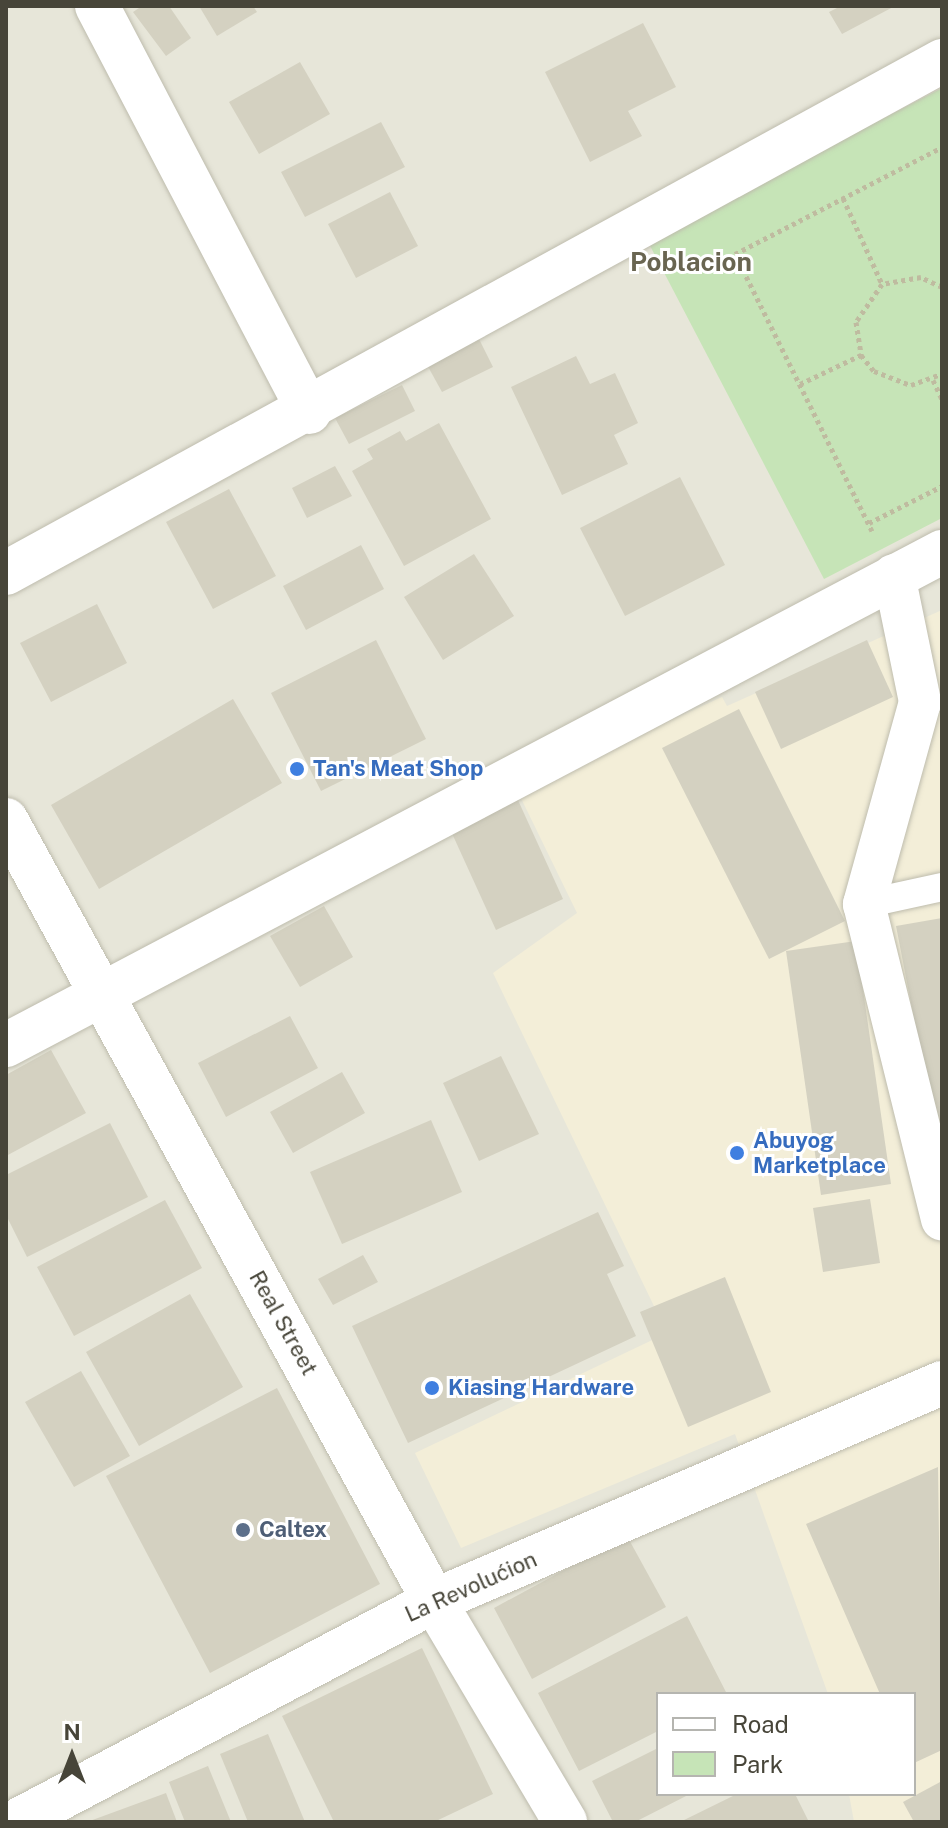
<!DOCTYPE html>
<html>
<head>
<meta charset="utf-8">
<style>
	body { margin:0 }
	#map { position:relative; width:948px; height:1828px; overflow:hidden; background:#f4f3ea; font-family:"Public Sans",sans-serif }
	div>[style] { position:absolute }
	.residential>* { inset:0; background:#e7e6d9 }
	.commercial>* { inset:0; background:#f3eed8 }
	.green>* { inset:0; background:#c6e4b7 }
	.building>* { inset:0; background:#d4d1c1 }
	.path>* { height:5px; margin-top:-2.5px; transform-origin:0; background:repeating-linear-gradient(90deg,#bfbba0 0 4px,transparent 0 8px) }
	.roads { filter:drop-shadow(0 0 2px #bebcad) drop-shadow(0 0 2px #bebcad) }
	.service>* { height:28px; margin:-14px; padding:0 14px; transform-origin:14px; border-radius:14px; background:#fff }
	.pedestrian>* { height:42px; margin:-21px; padding:0 21px; transform-origin:21px; border-radius:21px; background:#fff }
	.minor>* { height:44px; margin:-22px; padding:0 22px; transform-origin:22px; border-radius:22px; background:#fff }
	.tertiary>* { height:44px; margin:-22px; padding:0 22px; transform-origin:22px; border-radius:22px; background:#fff }
	.dots>* { width:22px; height:22px; translate:-50% -50%; box-sizing:border-box; border:4px solid #fff; border-radius:50% }
	span { translate:-50% -50%; white-space:nowrap; text-align:center; line-height:1.15; -webkit-text-stroke:6px #fff; paint-order:stroke }
	.shop-label { font-size:22px; color:#366cbe; font-weight:700 }
	.left { translate:0 -50%; text-align:left }
	.street-label { font-size:22px; color:#474539 }
	.service-label { font-size:22px; color:#4e5e75; font-weight:700 }
	.quarter-label { font-size:26px; color:#696551; font-weight:700 }
	.frame { position:absolute; inset:0; border:8px solid #474539; pointer-events:none }
	.legend { position:absolute; left:656px; top:1692px; width:260px; height:104px; box-sizing:border-box; background:#fff; border:2px solid #b5b5b0; margin:0; padding:10px 14px; list-style:none; font-size:24px; color:#474539 }
	.legend li { display:flex; align-items:center; gap:16px; height:40px }
	.legend b { width:40px; border:2px solid #b5b5b0 }
	.north { position:absolute; left:32px; top:1716px; width:80px; height:80px; -webkit-text-stroke:6px #fff; paint-order:stroke; rotate:0deg; font-size:22px; font-weight:700; line-height:32px; text-align:center; color:#474539 }
	.north::after { content:''; display:block; margin:auto; width:28px; height:36px; background:#474539; clip-path:polygon(50% 0,100% 100%,50% 72%,0 100%) }
</style>
</head>
<body>
<div id="map">
	<div class="residential">
		<div style="clip-path:polygon(evenodd,6px 6px,942px 6px,942px 1822px,6px 1822px,6px 6px,658px 1694px,914px 1694px,914px 1794px,658px 1794px,658px 1694px)"></div>
	</div>
	<div class="commercial">
		<div style="clip-path:polygon(942px 610px,942px 1822px,854px 1822px,849px 1794px,914px 1794px,914px 1694px,828px 1694px,735px 1434px,461px 1548px,415px 1453px,667px 1333px,493px 973px,577px 913px,517px 790px,722px 697px,727px 706px)"></div>
	</div>
	<div class="green">
		<div style="clip-path:polygon(942px 88px,942px 518px,824px 579px,647px 240px)"></div>
	</div>
	<div class="building">
		<div style="clip-path:polygon(142px 6px,169px 6px,191px 38px,166px 56px,133px 12px)"></div>
		<div style="clip-path:polygon(199px 6px,253px 6px,257px 12px,217px 36px)"></div>
		<div style="clip-path:polygon(841px 6px,895px 6px,842px 34px,829px 12px)"></div>
		<div style="clip-path:polygon(643px 23px,676px 87px,628px 111px,642px 136px,590px 162px,545px 72px)"></div>
		<div style="clip-path:polygon(300px 62px,330px 114px,259px 154px,229px 102px)"></div>
		<div style="clip-path:polygon(381px 122px,405px 167px,305px 217px,281px 172px)"></div>
		<div style="clip-path:polygon(390px 192px,418px 246px,356px 278px,328px 224px)"></div>
		<div style="clip-path:polygon(478px 337px,493px 367px,442px 392px,426px 363px)"></div>
		<div style="clip-path:polygon(576px 356px,590px 384px,615px 373px,638px 423px,614px 435px,628px 464px,562px 495px,511px 387px)"></div>
		<div style="clip-path:polygon(402px 385px,415px 411px,349px 444px,335px 418px)"></div>
		<div style="clip-path:polygon(439px 423px,491px 519px,404px 566px,352px 471px,373px 459px,367px 449px,400px 431px,406px 441px)"></div>
		<div style="clip-path:polygon(335px 466px,352px 496px,307px 518px,292px 488px)"></div>
		<div style="clip-path:polygon(680px 477px,725px 565px,625px 616px,580px 528px)"></div>
		<div style="clip-path:polygon(229px 489px,276px 576px,213px 609px,166px 522px)"></div>
		<div style="clip-path:polygon(361px 545px,384px 589px,306px 630px,283px 586px)"></div>
		<div style="clip-path:polygon(474px 554px,514px 616px,443px 660px,404px 597px)"></div>
		<div style="clip-path:polygon(97px 604px,127px 663px,51px 702px,20px 643px)"></div>
		<div style="clip-path:polygon(376px 640px,426px 739px,321px 791px,271px 693px)"></div>
		<div style="clip-path:polygon(867px 640px,893px 697px,781px 749px,755px 692px)"></div>
		<div style="clip-path:polygon(233px 699px,282px 783px,99px 889px,51px 805px)"></div>
		<div style="clip-path:polygon(739px 709px,845px 921px,769px 959px,662px 748px)"></div>
		<div style="clip-path:polygon(517px 798px,563px 899px,496px 930px,450px 829px)"></div>
		<div style="clip-path:polygon(324px 906px,353px 957px,300px 987px,270px 936px)"></div>
		<div style="clip-path:polygon(942px 918px,942px 1157px,941px 1158px,896px 926px)"></div>
		<div style="clip-path:polygon(856px 941px,891px 1184px,821px 1195px,786px 951px)"></div>
		<div style="clip-path:polygon(290px 1016px,318px 1068px,226px 1117px,198px 1063px)"></div>
		<div style="clip-path:polygon(51px 1050px,86px 1113px,6px 1156px,6px 1075px)"></div>
		<div style="clip-path:polygon(501px 1056px,539px 1134px,479px 1161px,443px 1083px)"></div>
		<div style="clip-path:polygon(342px 1072px,365px 1113px,293px 1153px,270px 1112px)"></div>
		<div style="clip-path:polygon(431px 1120px,462px 1192px,342px 1244px,310px 1172px)"></div>
		<div style="clip-path:polygon(110px 1123px,148px 1197px,27px 1257px,6px 1215px,6px 1175px)"></div>
		<div style="clip-path:polygon(870px 1199px,880px 1263px,823px 1272px,813px 1208px)"></div>
		<div style="clip-path:polygon(165px 1200px,202px 1268px,74px 1336px,37px 1267px)"></div>
		<div style="clip-path:polygon(598px 1212px,624px 1266px,607px 1274px,636px 1336px,408px 1443px,352px 1326px)"></div>
		<div style="clip-path:polygon(363px 1255px,378px 1282px,333px 1305px,318px 1279px)"></div>
		<div style="clip-path:polygon(725px 1277px,771px 1392px,688px 1427px,640px 1312px)"></div>
		<div style="clip-path:polygon(190px 1294px,243px 1387px,139px 1446px,86px 1352px)"></div>
		<div style="clip-path:polygon(81px 1371px,130px 1456px,74px 1487px,25px 1402px)"></div>
		<div style="clip-path:polygon(277px 1388px,380px 1584px,210px 1673px,106px 1476px)"></div>
		<div style="clip-path:polygon(938px 1467px,942px 1750px,914px 1763px,914px 1694px,880px 1694px,806px 1524px)"></div>
		<div style="clip-path:polygon(627px 1536px,666px 1607px,532px 1679px,494px 1608px)"></div>
		<div style="clip-path:polygon(687px 1616px,727px 1694px,658px 1694px,658px 1731px,579px 1771px,538px 1693px)"></div>
		<div style="clip-path:polygon(422px 1648px,493px 1794px,434px 1822px,334px 1822px,282px 1716px)"></div>
		<div style="clip-path:polygon(268px 1734px,305px 1822px,248px 1822px,220px 1754px)"></div>
		<div style="clip-path:polygon(658px 1748px,658px 1794px,690px 1794px,635px 1822px,613px 1822px,592px 1781px)"></div>
		<div style="clip-path:polygon(208px 1766px,231px 1822px,185px 1822px,169px 1782px)"></div>
		<div style="clip-path:polygon(942px 1781px,942px 1822px,914px 1822px,903px 1802px)"></div>
		<div style="clip-path:polygon(166px 1793px,177px 1822px,87px 1822px)"></div>
		<div style="clip-path:polygon(737px 1794px,795px 1794px,809px 1822px,680px 1822px)"></div>
	</div>
	<div class="path">
		<div style="left:843px;top:198px;width:94px;rotate:65.6deg"></div>
		<div style="left:942px;top:287px;width:23px;rotate:-155deg"></div>
		<div style="left:921px;top:277px;width:40px;rotate:170deg"></div>
		<div style="left:882px;top:284px;width:46px;rotate:124.4deg"></div>
		<div style="left:856px;top:322px;width:33px;rotate:81deg"></div>
		<div style="left:861px;top:355px;width:21px;rotate:51deg"></div>
		<div style="left:874px;top:371px;width:40px;rotate:21deg"></div>
		<div style="left:911px;top:385px;width:33px;rotate:-20deg"></div>
		<div style="left:933px;top:380px;width:21px;rotate:65deg"></div>
		<div style="left:800px;top:384px;width:68px;rotate:-25.4deg"></div>
		<div style="left:869px;top:523px;width:82px;rotate:-26.9deg"></div>
		<div style="left:872px;top:531px;width:309px;rotate:-116.3deg"></div>
		<div style="left:735px;top:254px;width:233px;rotate:-27.3deg"></div>
	</div>
	<div class="roads">
		<div class="service">
			<div style="left:864px;top:904px;width:80px;rotate:-12.3deg"></div>
		</div>
		<div class="pedestrian">
			<div style="left:894px;top:575px;width:130px;rotate:78.4deg"></div>
			<div style="left:920px;top:702px;width:210px;rotate:105.5deg"></div>
			<div style="left:864px;top:904px;width:325px;rotate:76.1deg"></div>
		</div>
		<div class="minor">
			<div style="left:97px;top:6px;width:458px;rotate:62.4deg"></div>
			<div style="left:6px;top:573px;width:1067px;rotate:-28.68deg"></div>
			<div style="left:6px;top:1045px;width:1058px;rotate:-27.78deg"></div>
			<div style="left:15px;top:1822px;width:474px;rotate:-27.8deg"></div>
			<div style="left:434px;top:1601px;width:553px;rotate:-23.23deg"></div>
		</div>
		<div class="tertiary">
			<div style="left:6px;top:820px;width:891px;rotate:61.28deg"></div>
			<div style="left:434px;top:1601px;width:257px;rotate:59.3deg"></div>
		</div>
	</div>
	<div class="dots">
		<div style="left:297px;top:769px;background:#3f7fe0"></div>
		<div style="left:737px;top:1153px;background:#3f7fe0"></div>
		<div style="left:432px;top:1388px;background:#3f7fe0"></div>
		<div style="left:243px;top:1530px;background:#5c6f8a"></div>
	</div>
	<div class="shop-label">
		<span class="left" style="left:313px;top:769px">Tan's Meat Shop</span>
		<span class="left" style="left:753px;top:1153px">Abuyog<br>Marketplace</span>
		<span class="left" style="left:448px;top:1388px">Kiasing Hardware</span>
	</div>
	<div class="street-label">
		<span style="left:283px;top:1323px;rotate:61deg">Real Street</span>
		<span style="left:471px;top:1587px;rotate:-24deg">La Revolućion</span>
	</div>
	<div class="service-label">
		<span class="left" style="left:259px;top:1530px">Caltex</span>
	</div>
	<div class="quarter-label">
		<span style="left:691px;top:262px">Poblacion</span>
	</div>
	<div class="frame"></div>
	<ul class="legend">
	<li><b style="height:10px;background:#fff"></b>Road</li>
	<li><b style="height:22px;background:#c6e4b7"></b>Park</li>
	</ul>
	<div class="north">N</div>
</div>
</body>
</html>
